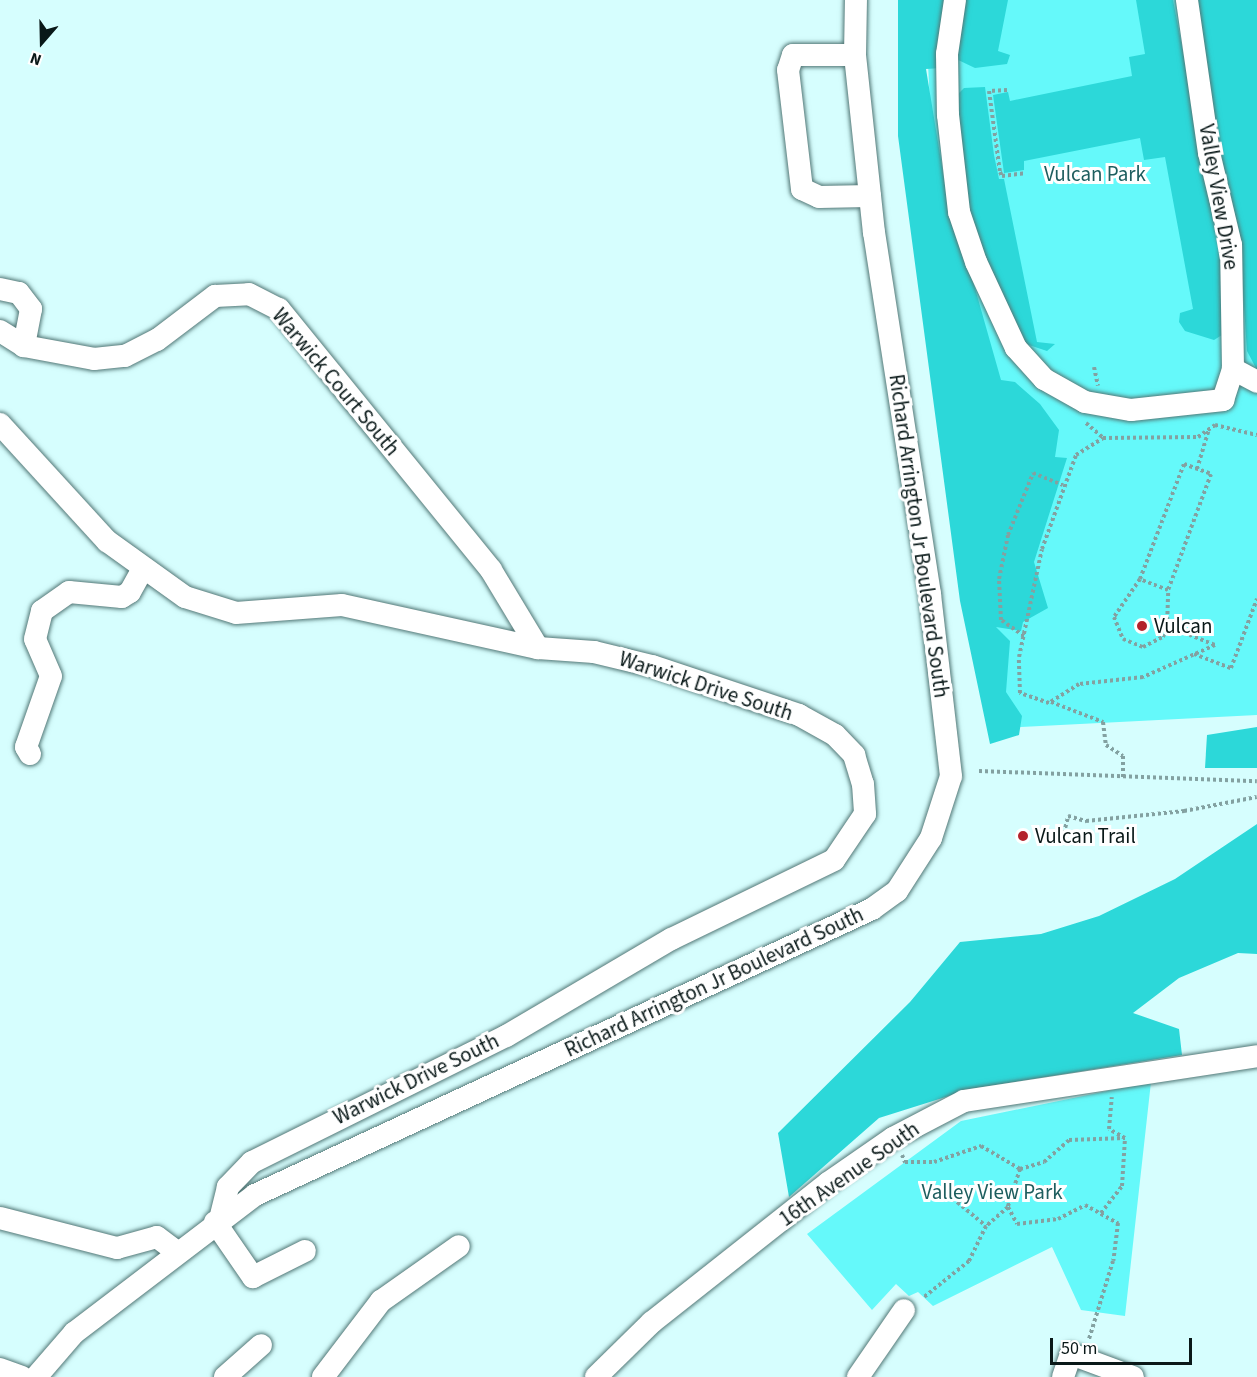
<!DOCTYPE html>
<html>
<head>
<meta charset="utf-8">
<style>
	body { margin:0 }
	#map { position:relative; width:1257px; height:1377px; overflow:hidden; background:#d6fefe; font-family:"Source Sans 3",sans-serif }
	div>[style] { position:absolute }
	.green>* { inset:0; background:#65f9fa }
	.forest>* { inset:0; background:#2cd8d9 }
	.path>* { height:4px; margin-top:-2px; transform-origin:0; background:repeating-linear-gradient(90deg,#83a1a1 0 3px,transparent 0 6px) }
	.roads { filter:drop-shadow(0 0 2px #527776) drop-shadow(0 0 2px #527776) }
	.minor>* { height:22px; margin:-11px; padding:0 11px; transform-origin:11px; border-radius:11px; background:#fff }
	.dots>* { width:16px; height:16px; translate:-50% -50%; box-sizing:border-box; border:3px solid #fff; border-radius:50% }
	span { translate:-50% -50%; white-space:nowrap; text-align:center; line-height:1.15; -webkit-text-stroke:6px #fff; paint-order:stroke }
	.park-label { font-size:21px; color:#1e5e5f }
	.street-label { font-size:21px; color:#091818 }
	.poi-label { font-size:21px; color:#091818 }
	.left { translate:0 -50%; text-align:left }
	.north { position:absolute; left:12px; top:12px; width:60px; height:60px; -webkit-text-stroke:4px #fff; paint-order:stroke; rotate:200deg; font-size:16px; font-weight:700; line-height:24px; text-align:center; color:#091818 }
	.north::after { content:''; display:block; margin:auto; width:21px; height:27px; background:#091818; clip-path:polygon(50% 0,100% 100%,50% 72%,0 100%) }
	.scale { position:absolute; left:1050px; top:1338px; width:142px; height:27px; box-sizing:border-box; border:3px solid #091818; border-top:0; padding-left:8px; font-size:18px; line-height:21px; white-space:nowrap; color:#091818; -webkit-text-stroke:4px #fff; paint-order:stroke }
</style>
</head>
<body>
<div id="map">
	<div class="green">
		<div style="clip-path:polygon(938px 0,1232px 0,1257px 101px,1257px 715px,1000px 728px,935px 215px,928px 63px)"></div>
		<div style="clip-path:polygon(1151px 1082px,1125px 1316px,1081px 1310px,1052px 1247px,933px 1306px,918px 1292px,909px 1296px,896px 1284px,872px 1310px,807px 1234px,961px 1121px)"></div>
	</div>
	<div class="forest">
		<div style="clip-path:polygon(898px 0,946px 0,941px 68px,926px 69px,944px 179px,1001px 380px,1015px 382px,1040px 404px,1059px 430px,1055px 457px,1067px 458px,1034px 562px,1048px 608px,1023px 622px,1021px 631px,996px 627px,1010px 641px,1006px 692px,1022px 716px,1019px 735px,990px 744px,960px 601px,898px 136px)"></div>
		<div style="clip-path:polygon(963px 0,1008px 0,998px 51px,1010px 55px,1007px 64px,975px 68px,954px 58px)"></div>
		<div style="clip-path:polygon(1136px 0,1173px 0,1224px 266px,1222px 335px,1214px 340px,1185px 331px,1179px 322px,1180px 313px,1193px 309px,1165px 157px,1144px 160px,1140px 138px,1024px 161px,1024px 170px,1004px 173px,993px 95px,1008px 92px,1010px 101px,1132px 76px,1129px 57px,1145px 54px)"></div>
		<div style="clip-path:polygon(1195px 0,1257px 0,1257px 370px,1247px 351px,1243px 291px)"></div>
		<div style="clip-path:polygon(985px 87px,994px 155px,999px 179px,1004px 179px,1037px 342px,1055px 344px,1047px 351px,1023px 343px,973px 234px,961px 167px,958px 94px,964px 88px)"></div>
		<div style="clip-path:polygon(1257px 727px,1257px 768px,1205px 768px,1207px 735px)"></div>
		<div style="clip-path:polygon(1257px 824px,1257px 954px,1238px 953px,1179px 978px,1133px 1013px,1179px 1029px,1182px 1055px,971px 1089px,879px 1118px,789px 1197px,778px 1133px,910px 1002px,960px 942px,1041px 934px,1099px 916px,1175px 879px)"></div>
	</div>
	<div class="path">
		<div style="left:1007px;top:90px;width:18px;rotate:177deg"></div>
		<div style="left:989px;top:91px;width:82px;rotate:82.3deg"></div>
		<div style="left:1000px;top:172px;width:4px;rotate:63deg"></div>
		<div style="left:1002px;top:176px;width:23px;rotate:-7deg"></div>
		<div style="left:1094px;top:367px;width:19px;rotate:78deg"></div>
		<div style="left:1086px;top:423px;width:23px;rotate:41deg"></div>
		<div style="left:1197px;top:469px;width:42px;rotate:-73.3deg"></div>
		<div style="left:1140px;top:579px;width:123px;rotate:-69.1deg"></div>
		<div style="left:1184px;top:464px;width:29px;rotate:20deg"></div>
		<div style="left:1211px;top:474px;width:124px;rotate:110.3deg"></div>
		<div style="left:1168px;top:590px;width:30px;rotate:-159deg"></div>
		<div style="left:1140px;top:579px;width:46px;rotate:124.4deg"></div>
		<div style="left:1114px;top:617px;width:24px;rotate:68deg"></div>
		<div style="left:1123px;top:639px;width:22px;rotate:22deg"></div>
		<div style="left:1143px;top:647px;width:22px;rotate:-27deg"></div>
		<div style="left:1163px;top:637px;width:12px;rotate:-70deg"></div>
		<div style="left:1167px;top:626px;width:52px;rotate:21.6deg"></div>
		<div style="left:1215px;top:645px;width:79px;rotate:156deg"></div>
		<div style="left:1143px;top:677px;width:64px;rotate:173.8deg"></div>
		<div style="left:1079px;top:684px;width:36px;rotate:148deg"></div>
		<div style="left:1049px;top:703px;width:31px;rotate:-161deg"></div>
		<div style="left:1020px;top:693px;width:36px;rotate:-92deg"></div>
		<div style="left:1019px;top:657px;width:110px;rotate:-78deg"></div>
		<div style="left:1042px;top:549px;width:100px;rotate:-70.1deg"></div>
		<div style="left:1076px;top:455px;width:32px;rotate:-32deg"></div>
		<div style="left:1103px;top:438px;width:95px;rotate:-0.6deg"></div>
		<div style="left:1198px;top:437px;width:21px;rotate:-35deg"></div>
		<div style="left:1215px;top:425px;width:43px;rotate:13.4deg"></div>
		<div style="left:1167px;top:626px;width:36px;rotate:-88deg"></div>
		<div style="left:1024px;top:636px;width:28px;rotate:-145deg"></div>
		<div style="left:1001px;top:620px;width:41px;rotate:-92.8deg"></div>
		<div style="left:999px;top:579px;width:45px;rotate:-78.4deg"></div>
		<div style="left:1008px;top:535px;width:67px;rotate:-68deg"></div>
		<div style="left:1033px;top:473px;width:32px;rotate:22deg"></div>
		<div style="left:1194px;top:654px;width:40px;rotate:21deg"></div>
		<div style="left:1231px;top:668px;width:74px;rotate:-69.4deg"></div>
		<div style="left:1051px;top:702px;width:56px;rotate:21deg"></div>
		<div style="left:1103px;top:722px;width:23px;rotate:83deg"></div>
		<div style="left:1106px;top:745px;width:20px;rotate:33deg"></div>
		<div style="left:1123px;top:756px;width:23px;rotate:90deg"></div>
		<div style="left:979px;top:771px;width:278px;rotate:2.1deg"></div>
		<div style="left:1061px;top:845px;width:30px;rotate:-76deg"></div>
		<div style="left:1068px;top:816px;width:19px;rotate:16deg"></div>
		<div style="left:1086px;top:821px;width:99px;rotate:-5.8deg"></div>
		<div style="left:1184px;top:811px;width:74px;rotate:-10.9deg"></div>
		<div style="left:902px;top:1155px;width:8px;rotate:67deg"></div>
		<div style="left:905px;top:1162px;width:29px"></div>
		<div style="left:934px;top:1162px;width:50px;rotate:-18.8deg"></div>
		<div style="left:981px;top:1146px;width:45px;rotate:30.5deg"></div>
		<div style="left:1020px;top:1169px;width:40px;rotate:108deg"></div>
		<div style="left:1008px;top:1207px;width:29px;rotate:139deg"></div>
		<div style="left:986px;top:1226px;width:39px;rotate:116deg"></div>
		<div style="left:969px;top:1261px;width:58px;rotate:141.3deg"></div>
		<div style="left:1020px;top:1169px;width:25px;rotate:-16deg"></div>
		<div style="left:1044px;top:1162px;width:33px;rotate:-41deg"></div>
		<div style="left:1069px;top:1140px;width:56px;rotate:-2deg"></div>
		<div style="left:939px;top:1187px;width:61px;rotate:39.7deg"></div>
		<div style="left:1008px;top:1207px;width:19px;rotate:62deg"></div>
		<div style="left:1017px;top:1224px;width:41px;rotate:-7deg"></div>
		<div style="left:1058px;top:1219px;width:30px;rotate:-27deg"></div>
		<div style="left:1085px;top:1205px;width:38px;rotate:29deg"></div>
		<div style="left:1118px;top:1223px;width:38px;rotate:97deg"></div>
		<div style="left:1113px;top:1261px;width:82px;rotate:107.1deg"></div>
		<div style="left:1101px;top:1213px;width:34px;rotate:-52deg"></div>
		<div style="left:1122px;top:1186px;width:48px;rotate:-86.4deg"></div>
		<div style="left:1125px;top:1138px;width:18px;rotate:-151deg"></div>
		<div style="left:1109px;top:1129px;width:32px;rotate:-85deg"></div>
	</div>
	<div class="roads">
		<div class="minor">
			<div style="left:955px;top:0;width:55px;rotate:98.4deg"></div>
			<div style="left:947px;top:54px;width:61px;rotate:89.1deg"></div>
			<div style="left:948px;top:115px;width:98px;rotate:83.5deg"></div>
			<div style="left:959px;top:212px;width:53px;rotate:71.2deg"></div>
			<div style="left:976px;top:262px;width:95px;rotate:65.1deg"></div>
			<div style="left:1016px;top:348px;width:42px;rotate:47.9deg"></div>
			<div style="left:1044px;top:379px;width:47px;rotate:29.3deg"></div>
			<div style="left:1085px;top:402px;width:47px;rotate:9.9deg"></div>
			<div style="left:1131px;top:410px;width:93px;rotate:-6.2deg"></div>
			<div style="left:1223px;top:400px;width:33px;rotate:-72deg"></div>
			<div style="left:1233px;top:369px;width:124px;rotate:-90.9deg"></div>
			<div style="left:1231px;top:245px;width:95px;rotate:-103.4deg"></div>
			<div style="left:1209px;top:153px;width:155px;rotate:-98.2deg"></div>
			<div style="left:855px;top:55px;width:62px;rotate:180deg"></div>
			<div style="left:793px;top:55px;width:16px;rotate:108deg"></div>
			<div style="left:788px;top:70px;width:120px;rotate:83.3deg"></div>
			<div style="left:802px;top:189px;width:19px;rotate:25deg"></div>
			<div style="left:819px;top:197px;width:51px;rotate:-1.1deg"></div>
			<div style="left:0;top:289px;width:19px;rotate:12deg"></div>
			<div style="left:19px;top:293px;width:20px;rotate:53deg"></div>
			<div style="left:31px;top:309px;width:38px;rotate:101deg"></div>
			<div style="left:0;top:331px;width:28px;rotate:32deg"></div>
			<div style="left:24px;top:346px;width:71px;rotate:10.5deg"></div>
			<div style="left:94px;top:359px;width:31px;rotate:-6deg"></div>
			<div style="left:125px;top:356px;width:36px;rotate:-27deg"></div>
			<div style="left:157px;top:340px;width:73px;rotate:-37.2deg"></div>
			<div style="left:215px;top:296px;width:34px;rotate:-3deg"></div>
			<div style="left:249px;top:294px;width:34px;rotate:27deg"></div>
			<div style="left:279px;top:309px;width:336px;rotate:50.9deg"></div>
			<div style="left:491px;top:570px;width:91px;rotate:58.9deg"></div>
			<div style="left:1233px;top:369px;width:27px;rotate:28deg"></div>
			<div style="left:0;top:424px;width:159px;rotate:47.6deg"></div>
			<div style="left:107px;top:541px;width:96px;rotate:35.7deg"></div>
			<div style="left:185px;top:597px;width:53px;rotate:17.4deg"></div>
			<div style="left:236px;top:613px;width:106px;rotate:-4.3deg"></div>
			<div style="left:342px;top:605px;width:201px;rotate:12.4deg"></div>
			<div style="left:538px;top:648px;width:56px;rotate:4.1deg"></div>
			<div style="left:594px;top:652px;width:60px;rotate:13.6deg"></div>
			<div style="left:652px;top:666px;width:155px;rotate:18.4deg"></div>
			<div style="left:799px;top:715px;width:41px;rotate:29.1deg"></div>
			<div style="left:835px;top:735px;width:28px;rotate:46deg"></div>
			<div style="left:854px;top:755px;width:30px;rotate:73deg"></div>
			<div style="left:863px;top:784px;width:30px;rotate:86deg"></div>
			<div style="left:865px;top:814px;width:55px;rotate:124deg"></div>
			<div style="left:834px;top:860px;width:181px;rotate:154.1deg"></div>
			<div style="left:671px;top:939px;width:191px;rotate:149.5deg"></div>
			<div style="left:506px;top:1036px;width:284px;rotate:153.6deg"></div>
			<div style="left:252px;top:1162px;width:35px;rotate:134deg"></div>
			<div style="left:228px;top:1187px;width:30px;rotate:104deg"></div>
			<div style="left:30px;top:754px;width:8px;rotate:-120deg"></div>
			<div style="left:26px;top:747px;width:75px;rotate:-70.6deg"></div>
			<div style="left:51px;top:676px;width:40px;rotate:-113.4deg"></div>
			<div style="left:35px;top:639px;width:29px;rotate:-76deg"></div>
			<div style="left:42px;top:611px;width:33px;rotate:-35deg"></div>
			<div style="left:69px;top:592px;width:53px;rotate:5.4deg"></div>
			<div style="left:122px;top:597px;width:9px;rotate:-32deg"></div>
			<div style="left:130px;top:592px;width:26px;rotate:-61deg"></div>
			<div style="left:0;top:1218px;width:121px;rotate:14.4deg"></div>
			<div style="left:117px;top:1248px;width:41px;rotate:-15.4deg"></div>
			<div style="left:157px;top:1237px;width:25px;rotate:37deg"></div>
			<div style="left:215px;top:1222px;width:67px;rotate:55.4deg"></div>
			<div style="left:253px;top:1277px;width:58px;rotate:-26.6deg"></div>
			<div style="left:0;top:1369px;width:23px;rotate:20deg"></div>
			<div style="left:36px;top:1377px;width:58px;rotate:-49.2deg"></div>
			<div style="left:74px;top:1333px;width:228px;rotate:-37.3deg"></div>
			<div style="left:255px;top:1195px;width:680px;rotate:-24.87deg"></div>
			<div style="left:872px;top:909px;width:31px;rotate:-36deg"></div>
			<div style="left:897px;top:891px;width:63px;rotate:-57.3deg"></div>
			<div style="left:931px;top:838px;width:65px;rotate:-72.1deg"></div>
			<div style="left:951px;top:776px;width:183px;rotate:-96.6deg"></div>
			<div style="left:930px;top:594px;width:365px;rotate:-98.8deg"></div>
			<div style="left:874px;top:233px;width:179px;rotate:-96.1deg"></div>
			<div style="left:855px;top:55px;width:55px;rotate:-89deg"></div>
			<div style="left:225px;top:1377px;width:48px;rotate:-41.6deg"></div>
			<div style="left:323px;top:1377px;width:96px;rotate:-52.7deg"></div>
			<div style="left:381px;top:1301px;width:95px;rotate:-35.2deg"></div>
			<div style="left:596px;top:1377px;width:78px;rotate:-44.5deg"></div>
			<div style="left:652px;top:1322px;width:224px;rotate:-38.3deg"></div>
			<div style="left:828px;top:1183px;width:79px;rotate:-34.7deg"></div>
			<div style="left:893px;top:1138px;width:80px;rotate:-27.5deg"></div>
			<div style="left:964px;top:1101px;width:296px;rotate:-8.7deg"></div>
			<div style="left:858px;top:1377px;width:81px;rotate:-55.5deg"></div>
			<div style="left:1063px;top:1377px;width:24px;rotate:-71deg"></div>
			<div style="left:1071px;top:1354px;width:66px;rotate:20.4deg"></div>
		</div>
	</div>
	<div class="dots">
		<div style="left:1142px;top:626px;background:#b3222b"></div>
		<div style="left:1023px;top:836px;background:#b3222b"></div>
	</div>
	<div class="park-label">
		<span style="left:1095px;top:174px">Vulcan Park</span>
		<span style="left:992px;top:1192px">Valley View Park</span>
	</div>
	<div class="street-label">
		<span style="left:1219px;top:197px;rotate:80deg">Valley View Drive</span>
		<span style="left:336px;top:382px;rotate:50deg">Warwick Court South</span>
		<span style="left:919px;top:536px;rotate:82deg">Richard Arrington Jr Boulevard South</span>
		<span style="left:706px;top:686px;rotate:18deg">Warwick Drive South</span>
		<span style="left:714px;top:982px;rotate:-25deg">Richard Arrington Jr Boulevard South</span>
		<span style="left:416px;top:1079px;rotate:-26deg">Warwick Drive South</span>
		<span style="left:849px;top:1174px;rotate:-35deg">16th Avenue South</span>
	</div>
	<div class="poi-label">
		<span class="left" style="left:1154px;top:626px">Vulcan</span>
		<span class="left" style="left:1035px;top:836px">Vulcan Trail</span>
	</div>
	<div class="north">N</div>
	<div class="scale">50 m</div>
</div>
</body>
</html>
